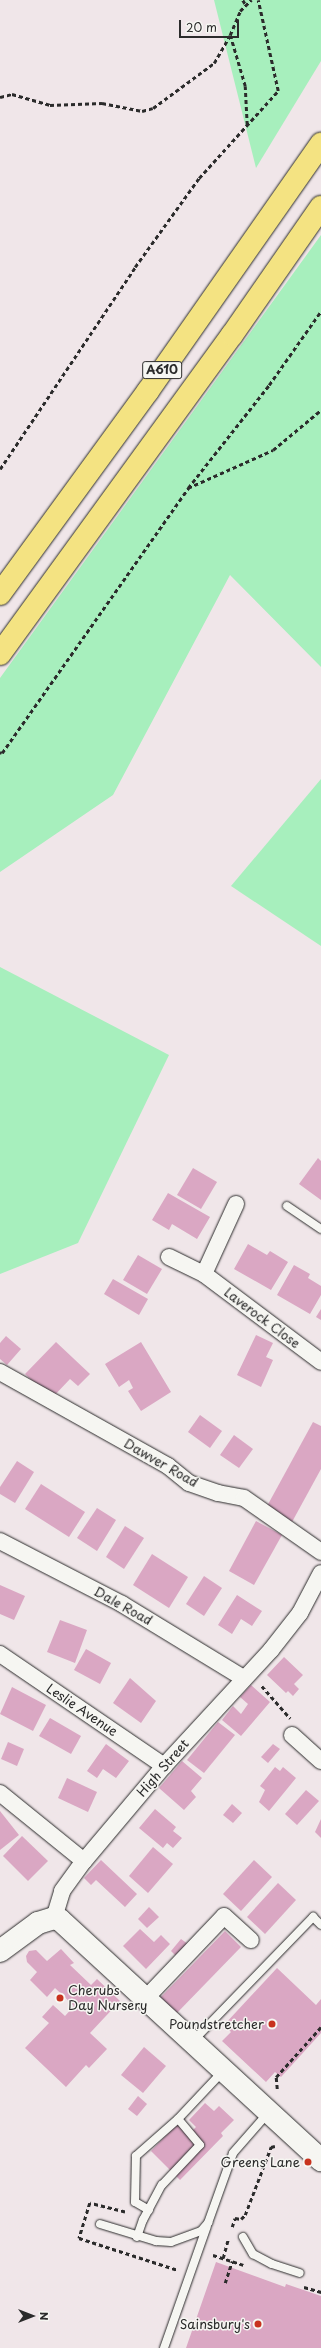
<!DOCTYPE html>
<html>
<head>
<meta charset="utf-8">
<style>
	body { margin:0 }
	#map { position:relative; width:321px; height:2348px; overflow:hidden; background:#f0e6e9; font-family:"Playpen Sans",sans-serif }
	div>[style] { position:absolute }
	.green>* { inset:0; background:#a7efbd }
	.building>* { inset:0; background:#daa7c3 }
	.path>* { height:2.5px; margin-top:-1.25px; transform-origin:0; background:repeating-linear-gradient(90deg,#2b2b2b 0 4px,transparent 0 7px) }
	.roads { filter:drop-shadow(0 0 1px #2b2b2b) drop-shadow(0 0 1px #2b2b2b) }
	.lane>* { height:8px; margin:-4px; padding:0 4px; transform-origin:4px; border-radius:4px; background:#f6f6f2 }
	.street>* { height:16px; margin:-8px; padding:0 8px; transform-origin:8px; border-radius:8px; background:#f6f6f2 }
	.secondary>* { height:22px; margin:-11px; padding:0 11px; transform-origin:11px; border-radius:11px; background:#f6f6f2 }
	.highway>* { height:22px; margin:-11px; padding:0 11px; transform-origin:11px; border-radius:11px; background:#f4e382 }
	.dots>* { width:11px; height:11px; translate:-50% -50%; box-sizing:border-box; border:2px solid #f6f6f2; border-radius:50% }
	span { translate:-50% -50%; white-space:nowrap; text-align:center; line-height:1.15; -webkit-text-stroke:3px #f6f6f2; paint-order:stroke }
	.shield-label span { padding:1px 3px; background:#f6f6f2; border:1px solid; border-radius:3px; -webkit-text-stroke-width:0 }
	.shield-label { font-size:12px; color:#2b2b2b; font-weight:700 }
	.street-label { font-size:13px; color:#2b2b2b }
	.poi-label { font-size:13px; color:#2b2b2b }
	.left { translate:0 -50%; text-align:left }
	.right { translate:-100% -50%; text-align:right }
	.north { position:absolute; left:12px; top:2296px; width:40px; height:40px; -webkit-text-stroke:3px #f6f6f2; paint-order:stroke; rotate:90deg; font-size:11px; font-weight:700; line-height:16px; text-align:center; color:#2b2b2b }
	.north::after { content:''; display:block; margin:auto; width:14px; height:18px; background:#2b2b2b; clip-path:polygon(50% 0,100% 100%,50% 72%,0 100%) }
	.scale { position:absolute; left:179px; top:20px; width:60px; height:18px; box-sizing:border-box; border:2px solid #2b2b2b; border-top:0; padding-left:5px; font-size:12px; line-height:14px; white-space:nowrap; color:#2b2b2b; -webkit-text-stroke:3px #f6f6f2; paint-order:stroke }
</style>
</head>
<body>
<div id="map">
	<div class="green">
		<div style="clip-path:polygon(214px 0,321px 0,321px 61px,256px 168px)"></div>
		<div style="clip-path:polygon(321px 235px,321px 667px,230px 575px,113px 795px,0 872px,0 678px)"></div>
		<div style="clip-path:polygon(321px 779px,321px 946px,231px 886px)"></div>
		<div style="clip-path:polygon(0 967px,169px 1055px,78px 1243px,0 1274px)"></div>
	</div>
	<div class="building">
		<div style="clip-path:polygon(318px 1158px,321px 1161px,321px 1200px,299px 1184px)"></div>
		<div style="clip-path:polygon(193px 1168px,217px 1182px,201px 1209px,177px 1195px)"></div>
		<div style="clip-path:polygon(168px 1193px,210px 1217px,197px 1239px,172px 1224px,169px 1230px,152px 1220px)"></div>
		<div style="clip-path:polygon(248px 1244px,267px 1255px,270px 1251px,288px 1262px,271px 1290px,234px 1269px)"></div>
		<div style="clip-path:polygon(138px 1255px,162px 1269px,147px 1294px,123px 1280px)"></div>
		<div style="clip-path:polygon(294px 1265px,310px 1274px,308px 1278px,321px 1286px,321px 1295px,310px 1314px,277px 1295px)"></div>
		<div style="clip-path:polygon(113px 1279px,148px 1299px,139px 1315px,104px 1294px)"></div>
		<div style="clip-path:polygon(321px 1309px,321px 1320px,316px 1317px)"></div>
		<div style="clip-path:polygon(256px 1335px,273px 1343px,266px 1357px,273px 1360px,261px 1387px,237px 1375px)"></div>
		<div style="clip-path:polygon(6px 1336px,21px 1349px,7px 1365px,0 1359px,0 1343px)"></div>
		<div style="clip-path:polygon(56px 1342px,90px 1374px,78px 1386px,70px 1379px,51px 1399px,25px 1374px)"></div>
		<div style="clip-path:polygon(141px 1342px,171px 1392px,141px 1411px,128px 1391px,133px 1388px,129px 1380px,119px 1387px,105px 1364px)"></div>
		<div style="clip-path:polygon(200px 1415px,222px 1431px,210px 1448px,188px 1432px)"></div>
		<div style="clip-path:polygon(313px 1422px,321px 1426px,321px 1469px,292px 1522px,266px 1508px)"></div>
		<div style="clip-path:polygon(234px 1435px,253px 1449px,239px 1468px,220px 1455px)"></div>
		<div style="clip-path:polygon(17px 1461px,34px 1472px,15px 1503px,0 1494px,0 1487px)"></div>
		<div style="clip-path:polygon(41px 1484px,85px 1512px,69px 1537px,25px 1509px)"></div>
		<div style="clip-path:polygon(97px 1508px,116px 1520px,97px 1551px,77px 1538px)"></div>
		<div style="clip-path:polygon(256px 1521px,282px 1535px,254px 1585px,229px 1571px)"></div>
		<div style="clip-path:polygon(125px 1526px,144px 1538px,124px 1569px,106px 1557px)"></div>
		<div style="clip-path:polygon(152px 1554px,188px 1577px,169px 1608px,133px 1585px)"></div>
		<div style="clip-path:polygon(204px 1576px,222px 1588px,204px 1616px,186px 1604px)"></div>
		<div style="clip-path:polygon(0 1585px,25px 1596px,14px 1620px,0 1614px)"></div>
		<div style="clip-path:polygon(237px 1595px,262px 1611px,252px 1626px,241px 1619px,232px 1634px,218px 1625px)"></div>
		<div style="clip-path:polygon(60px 1620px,87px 1630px,75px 1663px,47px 1652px)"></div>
		<div style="clip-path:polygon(86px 1649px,111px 1663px,100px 1684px,74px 1670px)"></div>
		<div style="clip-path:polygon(284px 1657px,303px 1675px,294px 1684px,299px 1689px,293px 1696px,288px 1691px,286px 1693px,267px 1675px)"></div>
		<div style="clip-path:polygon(130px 1678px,156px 1701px,141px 1723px,113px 1703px)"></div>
		<div style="clip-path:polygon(251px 1685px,270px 1702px,241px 1736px,222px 1720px,233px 1706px,241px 1714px,248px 1704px,240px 1697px)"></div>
		<div style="clip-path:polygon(12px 1687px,46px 1705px,33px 1731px,0 1714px)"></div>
		<div style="clip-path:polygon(50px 1718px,81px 1736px,71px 1754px,39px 1736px)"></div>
		<div style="clip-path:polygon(218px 1722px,235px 1735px,204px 1773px,187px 1760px)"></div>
		<div style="clip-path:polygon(8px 1742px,24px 1749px,17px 1766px,1px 1759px)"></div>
		<div style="clip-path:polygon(106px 1744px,129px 1761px,116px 1778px,103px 1769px,97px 1778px,87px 1771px)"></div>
		<div style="clip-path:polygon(273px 1744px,280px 1749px,268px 1763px,261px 1757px)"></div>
		<div style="clip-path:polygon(182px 1761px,202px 1778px,191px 1791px,196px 1797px,184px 1810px,159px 1788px)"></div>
		<div style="clip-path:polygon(275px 1767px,280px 1771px,283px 1767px,296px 1778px,269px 1811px,259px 1802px,265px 1790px,260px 1786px)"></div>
		<div style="clip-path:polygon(67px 1778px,97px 1792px,88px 1812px,58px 1798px)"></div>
		<div style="clip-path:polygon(306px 1790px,319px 1801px,297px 1825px,285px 1814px)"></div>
		<div style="clip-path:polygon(232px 1804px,242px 1813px,233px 1823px,223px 1815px)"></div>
		<div style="clip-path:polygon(155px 1809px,176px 1827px,173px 1831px,182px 1838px,173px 1848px,167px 1843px,163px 1848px,139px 1828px)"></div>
		<div style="clip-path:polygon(0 1811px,19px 1835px,0 1850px)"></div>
		<div style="clip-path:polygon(321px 1819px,321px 1838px,315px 1832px)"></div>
		<div style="clip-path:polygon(22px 1836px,48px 1861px,28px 1881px,3px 1856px)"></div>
		<div style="clip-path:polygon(153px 1847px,173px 1864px,148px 1893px,129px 1876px)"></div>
		<div style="clip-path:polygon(101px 1860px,137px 1894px,125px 1907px,96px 1880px,91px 1885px,84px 1878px)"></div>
		<div style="clip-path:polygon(254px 1860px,272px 1877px,241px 1911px,223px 1894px)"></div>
		<div style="clip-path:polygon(278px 1883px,296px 1900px,265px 1934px,247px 1917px)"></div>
		<div style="clip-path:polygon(149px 1907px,159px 1917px,147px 1928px,138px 1919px)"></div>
		<div style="clip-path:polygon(140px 1929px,154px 1942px,161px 1935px,170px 1944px,146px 1969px,123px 1946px)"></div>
		<div style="clip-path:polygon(225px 1931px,241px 1947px,175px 2015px,159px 1999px)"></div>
		<div style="clip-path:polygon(181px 1939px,188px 1944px,177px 1957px,171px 1951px)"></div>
		<div style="clip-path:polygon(61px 1949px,74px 1963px,70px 1965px,91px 1985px,97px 1979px,120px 2001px,90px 2033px,107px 2049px,89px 2068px,86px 2065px,66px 2087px,25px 2048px,49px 2023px,42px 2017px,53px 2005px,65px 2016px,74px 2006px,55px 1988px,47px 1997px,30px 1980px,37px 1972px,27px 1962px,26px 1956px,29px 1951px,36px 1950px,47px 1961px)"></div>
		<div style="clip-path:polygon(277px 1968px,316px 2005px,321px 1999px,321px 2033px,281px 2077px,275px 2072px,266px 2082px,222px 2041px,231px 2032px,224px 2025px)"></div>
		<div style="clip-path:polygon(144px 2047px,166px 2066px,143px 2093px,121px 2075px)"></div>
		<div style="clip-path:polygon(138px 2096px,147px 2104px,137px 2116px,128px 2109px)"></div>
		<div style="clip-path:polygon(205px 2103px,214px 2111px,219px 2106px,234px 2120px,221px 2133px,223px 2136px,180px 2180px,151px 2151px,182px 2119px,193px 2130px,196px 2127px,189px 2120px)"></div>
		<div style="clip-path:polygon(216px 2262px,285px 2287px,286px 2284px,321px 2296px,321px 2348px,186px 2348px)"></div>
	</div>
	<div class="path">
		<div style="left:243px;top:0;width:6px;rotate:59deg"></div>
		<div style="left:0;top:97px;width:12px;rotate:-14deg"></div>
		<div style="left:12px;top:94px;width:40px;rotate:16deg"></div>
		<div style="left:50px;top:105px;width:52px;rotate:-2.2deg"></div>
		<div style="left:102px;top:103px;width:41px;rotate:11.3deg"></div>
		<div style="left:142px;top:111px;width:11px;rotate:-15deg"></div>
		<div style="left:153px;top:108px;width:76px;rotate:-36.4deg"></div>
		<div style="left:214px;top:63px;width:32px;rotate:-60deg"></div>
		<div style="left:247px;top:125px;width:39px;rotate:-93deg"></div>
		<div style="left:245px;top:86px;width:53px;rotate:-106.4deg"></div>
		<div style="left:230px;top:35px;width:26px;rotate:-67deg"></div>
		<div style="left:240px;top:11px;width:16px;rotate:-45deg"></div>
		<div style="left:0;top:469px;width:243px;rotate:-56.2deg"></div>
		<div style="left:135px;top:267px;width:110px;rotate:-54.3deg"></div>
		<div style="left:199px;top:178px;width:118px;rotate:-47.8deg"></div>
		<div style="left:278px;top:91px;width:93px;rotate:-102.4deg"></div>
		<div style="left:188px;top:488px;width:93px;rotate:-24.1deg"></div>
		<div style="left:273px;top:450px;width:62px;rotate:-39.8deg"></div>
		<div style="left:0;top:752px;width:2px;rotate:27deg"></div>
		<div style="left:2px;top:753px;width:324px;rotate:-54.9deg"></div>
		<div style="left:188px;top:488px;width:131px;rotate:-51.8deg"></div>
		<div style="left:269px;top:385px;width:90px;rotate:-54.9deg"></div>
		<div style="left:262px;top:1686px;width:43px;rotate:48.8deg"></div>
		<div style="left:277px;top:2089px;width:12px;rotate:-95deg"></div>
		<div style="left:276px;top:2077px;width:67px;rotate:-48deg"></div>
		<div style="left:125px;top:2212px;width:36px;rotate:-166deg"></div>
		<div style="left:90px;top:2203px;width:37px;rotate:107deg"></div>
		<div style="left:79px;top:2238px;width:104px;rotate:17.9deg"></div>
		<div style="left:232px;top:2227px;width:9px;rotate:-72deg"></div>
		<div style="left:235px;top:2218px;width:6px;rotate:9deg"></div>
		<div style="left:241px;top:2219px;width:6px;rotate:-45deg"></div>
		<div style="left:245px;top:2215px;width:73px;rotate:-69.1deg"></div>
		<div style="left:271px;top:2147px;width:4px;rotate:-14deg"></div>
		<div style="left:213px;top:2255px;width:32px;rotate:18deg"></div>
		<div style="left:223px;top:2258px;width:20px;rotate:-75deg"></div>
		<div style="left:225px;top:2283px;width:23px;rotate:-72deg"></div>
		<div style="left:304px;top:2287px;width:18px;rotate:16deg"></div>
	</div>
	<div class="roads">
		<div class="lane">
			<div style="left:287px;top:1206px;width:41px;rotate:34.1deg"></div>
			<div style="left:193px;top:2041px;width:173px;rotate:-45.9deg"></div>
			<div style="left:313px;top:1917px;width:11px;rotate:45deg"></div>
			<div style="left:149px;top:2210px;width:16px;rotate:-150deg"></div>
			<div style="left:135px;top:2202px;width:46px;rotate:-88.8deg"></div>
			<div style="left:136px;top:2156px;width:56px;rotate:-41.4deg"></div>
			<div style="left:100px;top:2224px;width:59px;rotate:16.9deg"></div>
			<div style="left:156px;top:2241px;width:15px;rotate:4deg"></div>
			<div style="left:171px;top:2242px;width:32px;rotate:-20deg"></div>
			<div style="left:201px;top:2231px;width:11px;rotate:-49deg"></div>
			<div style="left:208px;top:2223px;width:74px;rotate:-70.3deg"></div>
			<div style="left:233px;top:2153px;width:53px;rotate:-48.8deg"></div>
			<div style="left:137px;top:2237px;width:18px;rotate:-71deg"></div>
			<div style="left:143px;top:2220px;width:40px;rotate:-62deg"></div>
			<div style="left:162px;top:2185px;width:55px;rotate:-46.5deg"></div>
			<div style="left:200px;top:2145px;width:34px;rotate:-130deg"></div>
			<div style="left:178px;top:2119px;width:66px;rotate:-46.8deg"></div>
			<div style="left:243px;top:2237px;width:20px;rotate:60deg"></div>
			<div style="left:253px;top:2254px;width:21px;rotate:28deg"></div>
			<div style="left:272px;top:2264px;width:29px;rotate:18deg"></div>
			<div style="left:164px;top:2348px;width:129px;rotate:-70.6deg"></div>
		</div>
		<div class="street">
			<div style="left:169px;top:1257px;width:39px;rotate:26deg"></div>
			<div style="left:204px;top:1274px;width:146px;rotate:36.9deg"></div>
			<div style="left:204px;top:1274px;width:77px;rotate:-65.4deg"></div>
			<div style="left:0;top:1372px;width:193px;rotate:29.2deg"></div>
			<div style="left:168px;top:1466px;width:27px;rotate:39deg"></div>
			<div style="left:189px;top:1483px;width:31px;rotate:19deg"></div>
			<div style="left:218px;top:1493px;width:26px;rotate:11deg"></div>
			<div style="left:244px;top:1498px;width:94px;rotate:35deg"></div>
			<div style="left:0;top:1541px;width:137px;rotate:27.3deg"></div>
			<div style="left:122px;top:1604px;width:142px;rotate:31.4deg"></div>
			<div style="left:0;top:1654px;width:199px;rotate:34.3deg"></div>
			<div style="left:292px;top:1735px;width:39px;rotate:42deg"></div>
			<div style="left:0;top:1793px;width:108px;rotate:39deg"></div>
			<div style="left:54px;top:1918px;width:28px;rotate:-73deg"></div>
			<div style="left:62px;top:1891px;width:37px;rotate:-54deg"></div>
			<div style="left:84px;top:1861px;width:124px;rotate:-49.9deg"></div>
			<div style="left:164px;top:1766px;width:158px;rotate:-47.3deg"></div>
			<div style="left:271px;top:1650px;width:47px;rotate:-51.9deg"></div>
			<div style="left:300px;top:1613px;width:45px;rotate:-62.3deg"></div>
			<div style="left:146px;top:1998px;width:113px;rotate:-46.4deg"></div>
			<div style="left:224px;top:1916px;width:36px;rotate:42deg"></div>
		</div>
		<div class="secondary">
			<div style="left:0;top:1951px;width:47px;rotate:-36.4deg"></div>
			<div style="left:38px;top:1923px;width:17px;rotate:-17deg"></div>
			<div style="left:54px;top:1918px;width:6px;rotate:18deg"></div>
			<div style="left:60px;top:1920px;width:355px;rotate:42.6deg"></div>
		</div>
		<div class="highway">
			<div style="left:0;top:594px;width:251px;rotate:-53.9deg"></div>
			<div style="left:148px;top:391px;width:302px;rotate:-55deg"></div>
			<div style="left:0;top:654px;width:394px;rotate:-54deg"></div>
			<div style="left:232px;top:335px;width:156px;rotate:-55.2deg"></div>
		</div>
	</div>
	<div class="dots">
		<div style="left:60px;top:1998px;background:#c8321e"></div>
		<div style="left:272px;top:2024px;background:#c8321e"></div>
		<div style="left:308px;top:2162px;background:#c8321e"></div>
		<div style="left:258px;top:2324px;background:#c8321e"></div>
	</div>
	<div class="shield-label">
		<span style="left:162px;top:370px">A610</span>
	</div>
	<div class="street-label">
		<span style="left:262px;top:1318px;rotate:37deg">Laverock Close</span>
		<span style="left:161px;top:1463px;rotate:30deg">Dawver Road</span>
		<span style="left:123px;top:1606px;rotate:29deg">Dale Road</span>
		<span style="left:82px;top:1710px;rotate:34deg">Leslie Avenue</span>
		<span style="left:163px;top:1768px;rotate:-49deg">High Street</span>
	</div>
	<div class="poi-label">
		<span class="left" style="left:68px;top:1998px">Cherubs<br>Day Nursery</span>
		<span class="right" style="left:264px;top:2024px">Poundstretcher</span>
		<span class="right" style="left:300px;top:2162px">Greens Lane</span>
		<span class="right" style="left:250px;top:2324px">Sainsbury's</span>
	</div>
	<div class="north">N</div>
	<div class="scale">20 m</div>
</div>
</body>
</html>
